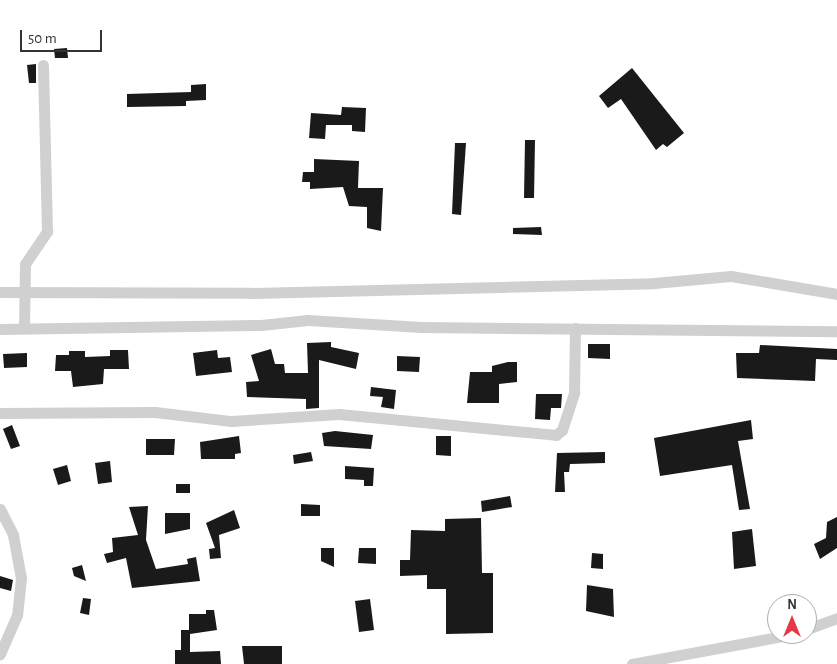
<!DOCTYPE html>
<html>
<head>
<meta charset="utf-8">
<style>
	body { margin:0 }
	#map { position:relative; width:837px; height:664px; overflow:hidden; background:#fff; font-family:"Alegreya Sans",sans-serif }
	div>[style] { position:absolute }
	.building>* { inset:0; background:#1a1a1a }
	.minor>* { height:11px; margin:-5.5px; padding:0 5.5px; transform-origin:5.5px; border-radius:5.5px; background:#d0d0d0 }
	span { translate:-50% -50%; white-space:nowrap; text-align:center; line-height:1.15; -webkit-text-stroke:5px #fff; paint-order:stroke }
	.north { position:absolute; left:767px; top:594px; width:50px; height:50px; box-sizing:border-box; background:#fff; border:1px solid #adadad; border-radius:50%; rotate:0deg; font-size:14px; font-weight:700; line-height:20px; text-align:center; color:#333 }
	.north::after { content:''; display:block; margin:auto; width:18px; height:22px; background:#e63946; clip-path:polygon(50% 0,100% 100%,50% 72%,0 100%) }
	.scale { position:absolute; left:20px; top:30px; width:82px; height:22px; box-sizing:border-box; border:2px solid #333; border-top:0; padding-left:6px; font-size:15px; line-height:18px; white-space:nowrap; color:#333; -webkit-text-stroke:4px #fff; paint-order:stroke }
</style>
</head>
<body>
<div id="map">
	<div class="building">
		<div style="clip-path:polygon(67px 48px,68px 58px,55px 58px,54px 49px)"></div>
		<div style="clip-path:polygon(36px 64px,36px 83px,29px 83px,27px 65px)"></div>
		<div style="clip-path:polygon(632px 68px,684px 133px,667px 147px,663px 144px,656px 150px,621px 99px,608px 108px,599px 96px)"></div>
		<div style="clip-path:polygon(206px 84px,206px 100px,186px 101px,186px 106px,127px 107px,127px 94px,191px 92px,191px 85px)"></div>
		<div style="clip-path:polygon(342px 107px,366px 108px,365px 132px,352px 131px,352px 125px,326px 125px,325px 139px,309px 138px,311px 113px,341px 115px)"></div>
		<div style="clip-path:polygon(525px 140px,535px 140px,534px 198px,524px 198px)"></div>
		<div style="clip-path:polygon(455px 143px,466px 143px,461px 215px,452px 214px)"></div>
		<div style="clip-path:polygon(314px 159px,359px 161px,358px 188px,383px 188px,381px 231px,367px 228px,367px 207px,349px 206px,343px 187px,310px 189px,310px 182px,302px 182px,303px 172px,314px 172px)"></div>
		<div style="clip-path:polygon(541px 227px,542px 235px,513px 234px,513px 228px)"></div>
		<div style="clip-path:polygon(331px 342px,331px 347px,359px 353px,356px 369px,319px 360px,319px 408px,306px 409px,306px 399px,247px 397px,246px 382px,259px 381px,251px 355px,271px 349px,275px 364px,284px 364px,285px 373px,308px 373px,307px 343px)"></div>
		<div style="clip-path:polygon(588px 344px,610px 344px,610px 359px,588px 358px)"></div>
		<div style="clip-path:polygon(760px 345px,837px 349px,837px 360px,816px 359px,815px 381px,737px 378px,736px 353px,759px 353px)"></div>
		<div style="clip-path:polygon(110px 350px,128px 350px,129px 369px,104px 369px,103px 384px,73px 387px,71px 371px,55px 371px,56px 355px,69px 355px,69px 351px,85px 351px,85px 357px,110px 356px)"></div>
		<div style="clip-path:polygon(217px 350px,218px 358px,230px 357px,232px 372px,196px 376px,193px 353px)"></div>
		<div style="clip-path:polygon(27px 353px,27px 367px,4px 368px,3px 354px)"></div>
		<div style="clip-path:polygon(397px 356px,420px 357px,419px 372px,397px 371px)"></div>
		<div style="clip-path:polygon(508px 362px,517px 362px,517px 382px,499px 384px,499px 403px,467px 403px,470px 372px,492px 372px,492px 366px)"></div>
		<div style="clip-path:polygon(371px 387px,396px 390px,394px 409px,381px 407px,383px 397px,370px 396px)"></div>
		<div style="clip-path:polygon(536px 394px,562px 394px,561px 408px,551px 408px,550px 420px,535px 419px)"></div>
		<div style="clip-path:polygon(751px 420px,753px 439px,738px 441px,750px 509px,739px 510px,732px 465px,660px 476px,654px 438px)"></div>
		<div style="clip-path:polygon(12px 425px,20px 446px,11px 449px,3px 429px)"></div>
		<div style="clip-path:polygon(335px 431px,373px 435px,371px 449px,324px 446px,322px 433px)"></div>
		<div style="clip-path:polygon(239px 436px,241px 453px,235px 454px,235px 459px,201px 459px,200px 442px)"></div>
		<div style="clip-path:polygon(436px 436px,451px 436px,451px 456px,436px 455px)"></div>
		<div style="clip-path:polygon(146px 439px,175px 439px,174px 455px,146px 455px)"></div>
		<div style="clip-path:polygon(311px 452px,313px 461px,294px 464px,293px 455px)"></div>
		<div style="clip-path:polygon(605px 452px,605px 463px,570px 464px,569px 472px,564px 472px,565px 492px,555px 492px,557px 453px)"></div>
		<div style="clip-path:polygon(110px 461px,112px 482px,98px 484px,95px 463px)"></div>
		<div style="clip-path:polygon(67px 465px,71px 481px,58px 485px,53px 469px)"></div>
		<div style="clip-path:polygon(345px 466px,374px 468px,373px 486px,364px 486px,364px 480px,345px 479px)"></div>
		<div style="clip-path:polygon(176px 484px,190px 484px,190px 493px,176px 493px)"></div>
		<div style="clip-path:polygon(510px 496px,512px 507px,482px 512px,481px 501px)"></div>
		<div style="clip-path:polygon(301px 504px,320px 505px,320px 516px,301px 516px)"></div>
		<div style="clip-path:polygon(148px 506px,146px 540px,156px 569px,188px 564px,187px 559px,196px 557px,200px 581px,132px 588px,126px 558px,107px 563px,104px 554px,113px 552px,112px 538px,138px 535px,129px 507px)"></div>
		<div style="clip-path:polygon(234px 510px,240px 528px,219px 535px,221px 558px,210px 559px,209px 549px,215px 548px,206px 523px)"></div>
		<div style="clip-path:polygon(165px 513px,190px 513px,190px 529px,165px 534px)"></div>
		<div style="clip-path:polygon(837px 517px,837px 548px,820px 559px,814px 544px,826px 538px,827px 522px)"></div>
		<div style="clip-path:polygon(481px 518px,482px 573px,493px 573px,493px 633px,446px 634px,446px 589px,427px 589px,427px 575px,400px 576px,400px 560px,410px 560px,411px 530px,445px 531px,445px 519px)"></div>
		<div style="clip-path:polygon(752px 529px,756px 566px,734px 569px,732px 532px)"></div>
		<div style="clip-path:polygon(321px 548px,334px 548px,334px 567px,321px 561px)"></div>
		<div style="clip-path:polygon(359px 548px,376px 548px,376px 564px,358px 563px)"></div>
		<div style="clip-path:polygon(592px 553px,603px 554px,603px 569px,591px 568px)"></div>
		<div style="clip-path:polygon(82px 565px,86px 581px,74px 576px,72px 568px)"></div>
		<div style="clip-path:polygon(0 576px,13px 580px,11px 591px,0 588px)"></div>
		<div style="clip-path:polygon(587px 585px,613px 589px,614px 617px,586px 611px)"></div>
		<div style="clip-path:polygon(83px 598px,91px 599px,89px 615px,80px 613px)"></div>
		<div style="clip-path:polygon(370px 599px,374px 630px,359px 632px,355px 601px)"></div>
		<div style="clip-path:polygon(206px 610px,214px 610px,217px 630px,190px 634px,190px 652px,220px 651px,221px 664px,175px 664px,175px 650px,181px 650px,181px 630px,189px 630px,189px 614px,206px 614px)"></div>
		<div style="clip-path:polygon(242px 646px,282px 646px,282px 664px,244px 664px)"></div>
	</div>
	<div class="minor">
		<div style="left:0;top:292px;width:250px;rotate:0.2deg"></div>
		<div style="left:250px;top:293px;width:404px;rotate:-1.4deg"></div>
		<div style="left:654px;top:283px;width:77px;rotate:-5.2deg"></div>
		<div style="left:731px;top:276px;width:108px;rotate:9.6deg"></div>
		<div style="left:24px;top:328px;width:64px;rotate:-89.1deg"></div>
		<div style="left:25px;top:264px;width:40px;rotate:-56deg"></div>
		<div style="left:47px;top:231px;width:166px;rotate:-91.4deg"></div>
		<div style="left:0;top:329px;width:261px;rotate:-0.9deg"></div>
		<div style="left:261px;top:325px;width:47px;rotate:-6.1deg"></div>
		<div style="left:308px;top:320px;width:113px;rotate:3.5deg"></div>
		<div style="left:421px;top:327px;width:416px;rotate:0.6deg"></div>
		<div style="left:0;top:413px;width:155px;rotate:-0.4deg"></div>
		<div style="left:155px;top:412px;width:77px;rotate:6.8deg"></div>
		<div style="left:231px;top:421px;width:108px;rotate:-3.7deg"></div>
		<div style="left:339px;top:414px;width:218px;rotate:5.5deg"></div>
		<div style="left:556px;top:435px;width:8px;rotate:-40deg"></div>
		<div style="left:562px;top:430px;width:40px;rotate:-72deg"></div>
		<div style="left:574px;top:392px;width:64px;rotate:-89.1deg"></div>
		<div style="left:0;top:509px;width:29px;rotate:63deg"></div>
		<div style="left:13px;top:535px;width:44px;rotate:79.5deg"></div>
		<div style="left:21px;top:578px;width:37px;rotate:96deg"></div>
		<div style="left:17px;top:615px;width:43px;rotate:113.6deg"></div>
		<div style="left:807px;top:629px;width:32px;rotate:-20deg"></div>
		<div style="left:632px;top:664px;width:165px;rotate:-10.5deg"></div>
	</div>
	<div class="north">N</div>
	<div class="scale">50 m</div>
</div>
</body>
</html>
